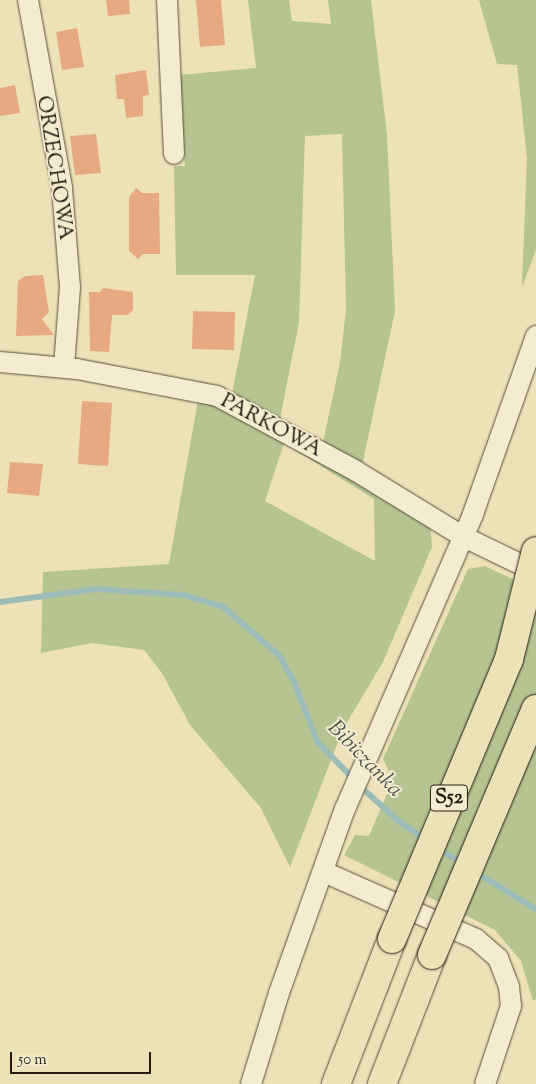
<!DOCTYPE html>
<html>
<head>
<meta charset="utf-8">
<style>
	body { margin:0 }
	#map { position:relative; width:536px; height:1084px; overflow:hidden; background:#ede2b7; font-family:"Sorts Mill Goudy",serif }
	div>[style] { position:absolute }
	.green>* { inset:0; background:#b5c490 }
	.stream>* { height:5.5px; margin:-2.75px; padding:0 2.75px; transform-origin:2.75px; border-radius:2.75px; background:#9dbcb8 }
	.building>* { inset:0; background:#e6a982 }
	.roads { filter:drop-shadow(0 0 1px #584e3b) drop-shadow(0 0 1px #584e3b) }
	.minor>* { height:20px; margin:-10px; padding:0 10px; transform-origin:10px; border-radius:10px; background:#f3ecd0 }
	.highway>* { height:28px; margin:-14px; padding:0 14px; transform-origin:14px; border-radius:14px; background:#ede2b7 }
	.bridges { filter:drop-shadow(0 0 1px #261c12) drop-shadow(0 0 1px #261c12) }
	.highway-bridge>* { height:28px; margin:-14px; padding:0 14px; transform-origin:14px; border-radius:14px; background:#ede2b7 }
	span { translate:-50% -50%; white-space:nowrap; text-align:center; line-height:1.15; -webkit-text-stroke:4px #f3ecd0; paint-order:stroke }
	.shield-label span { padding:1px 4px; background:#f3ecd0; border:1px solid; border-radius:4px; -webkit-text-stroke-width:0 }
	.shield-label { font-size:20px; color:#261c12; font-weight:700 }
	.street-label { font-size:21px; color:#261c12 }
	.water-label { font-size:22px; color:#50544c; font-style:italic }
	.scale { position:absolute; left:10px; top:1052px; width:141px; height:22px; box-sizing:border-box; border:2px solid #261c12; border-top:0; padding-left:6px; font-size:15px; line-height:18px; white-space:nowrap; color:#261c12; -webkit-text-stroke:4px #f3ecd0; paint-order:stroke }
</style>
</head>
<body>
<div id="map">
	<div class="green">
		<div style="clip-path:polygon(248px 0,289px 0,292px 21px,331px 24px,328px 0,371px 0,387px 135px,395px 311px,361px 471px,322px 447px,340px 362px,346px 309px,342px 134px,305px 136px,299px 322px,280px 419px,232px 394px,255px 275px,176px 275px,174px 166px,185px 166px,179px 75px,256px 68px)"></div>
		<div style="clip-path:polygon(479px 0,536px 0,536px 250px,522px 287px,527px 158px,517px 65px,497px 64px)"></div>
		<div style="clip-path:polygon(evenodd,198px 400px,217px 406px,283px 443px,372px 485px,430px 521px,432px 547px,383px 662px,343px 729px,290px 867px,261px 808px,190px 725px,162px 673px,144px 650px,92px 643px,41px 653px,43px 572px,169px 564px,198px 400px,284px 443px,374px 499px,375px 561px,265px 501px,284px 443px)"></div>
		<div style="clip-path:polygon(485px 566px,536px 590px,536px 999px,533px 1001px,521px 961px,495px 930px,344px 855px,355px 835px,369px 836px,393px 780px,383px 759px,468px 569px)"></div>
	</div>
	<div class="stream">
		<div style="left:0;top:602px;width:97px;rotate:-7.7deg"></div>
		<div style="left:96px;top:589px;width:87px;rotate:3.9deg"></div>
		<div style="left:183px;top:595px;width:43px;rotate:16.3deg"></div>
		<div style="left:224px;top:607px;width:74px;rotate:41.2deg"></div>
		<div style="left:280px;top:656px;width:29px;rotate:61deg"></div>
		<div style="left:294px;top:681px;width:66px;rotate:68.5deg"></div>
		<div style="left:318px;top:742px;width:52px;rotate:45.8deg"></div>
		<div style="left:360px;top:786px;width:52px;rotate:41.9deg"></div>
		<div style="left:399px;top:821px;width:33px;rotate:35deg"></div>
		<div style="left:438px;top:848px;width:28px;rotate:32deg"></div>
		<div style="left:476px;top:872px;width:70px;rotate:31.7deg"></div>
	</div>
	<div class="building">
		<div style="clip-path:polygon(106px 0,129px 0,130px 14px,108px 16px)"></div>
		<div style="clip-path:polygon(196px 0,221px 0,225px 45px,200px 47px)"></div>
		<div style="clip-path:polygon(77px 28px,84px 67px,62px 70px,56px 32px)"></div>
		<div style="clip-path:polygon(146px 70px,149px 95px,143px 96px,143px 116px,126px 118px,124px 99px,117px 99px,115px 75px)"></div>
		<div style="clip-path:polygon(15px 85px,20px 113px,0 116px,0 88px)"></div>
		<div style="clip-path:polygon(96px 134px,101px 173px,75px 175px,70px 136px)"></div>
		<div style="clip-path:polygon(136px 188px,142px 193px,159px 193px,160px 254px,143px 254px,138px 259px,129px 251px,129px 197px)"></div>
		<div style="clip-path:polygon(43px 275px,49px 312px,42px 319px,54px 335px,16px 336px,18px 281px,25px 276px)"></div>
		<div style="clip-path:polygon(103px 288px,133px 292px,133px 310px,128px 315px,112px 315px,109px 352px,90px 351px,89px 292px,100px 292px)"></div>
		<div style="clip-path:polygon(193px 311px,235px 312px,234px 350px,192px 349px)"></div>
		<div style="clip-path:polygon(82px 401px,112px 403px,108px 466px,78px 464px)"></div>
		<div style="clip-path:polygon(10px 462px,43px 464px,39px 496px,7px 493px)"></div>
	</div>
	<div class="roads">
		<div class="minor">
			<div style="left:28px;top:0;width:191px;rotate:79.7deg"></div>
			<div style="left:62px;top:188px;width:99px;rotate:85.4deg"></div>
			<div style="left:70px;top:287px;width:80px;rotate:94.3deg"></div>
			<div style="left:167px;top:0;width:154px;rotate:87.4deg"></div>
			<div style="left:0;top:362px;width:77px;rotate:5.2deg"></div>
			<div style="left:77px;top:369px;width:143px;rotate:10.9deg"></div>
			<div style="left:217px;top:396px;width:158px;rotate:28.3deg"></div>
			<div style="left:356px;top:471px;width:124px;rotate:31.5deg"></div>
			<div style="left:462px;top:536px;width:82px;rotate:25.9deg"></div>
			<div style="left:324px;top:872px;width:166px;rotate:23.8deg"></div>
			<div style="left:476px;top:939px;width:29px;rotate:41deg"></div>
			<div style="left:498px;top:958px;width:31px;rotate:69deg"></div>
			<div style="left:509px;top:987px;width:19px;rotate:84deg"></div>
			<div style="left:511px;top:1006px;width:82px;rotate:108.4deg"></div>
			<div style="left:251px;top:1084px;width:95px;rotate:-72.9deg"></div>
			<div style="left:279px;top:993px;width:195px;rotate:-70.3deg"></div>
			<div style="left:345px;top:809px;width:322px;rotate:-66.5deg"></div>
			<div style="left:473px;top:514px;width:189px;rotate:-70.5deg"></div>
		</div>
		<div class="highway">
			<div style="left:336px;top:1084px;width:155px;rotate:-68.9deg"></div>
			<div style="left:382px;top:1084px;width:138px;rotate:-68.8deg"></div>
		</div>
	</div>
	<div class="bridges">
		<div class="highway-bridge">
			<div style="left:392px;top:939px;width:303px;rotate:-67.3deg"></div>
			<div style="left:509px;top:659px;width:111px;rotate:-76deg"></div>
			<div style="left:432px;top:955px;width:267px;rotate:-67.1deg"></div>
		</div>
	</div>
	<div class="shield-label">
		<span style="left:449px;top:798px">S52</span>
	</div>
	<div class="street-label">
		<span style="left:54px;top:168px;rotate:81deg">ORZECHOWA</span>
		<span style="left:271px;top:426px;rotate:28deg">PARKOWA</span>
	</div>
	<div class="water-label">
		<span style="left:364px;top:760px;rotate:46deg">Bibiczanka</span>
	</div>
	<div class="scale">50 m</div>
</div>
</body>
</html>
